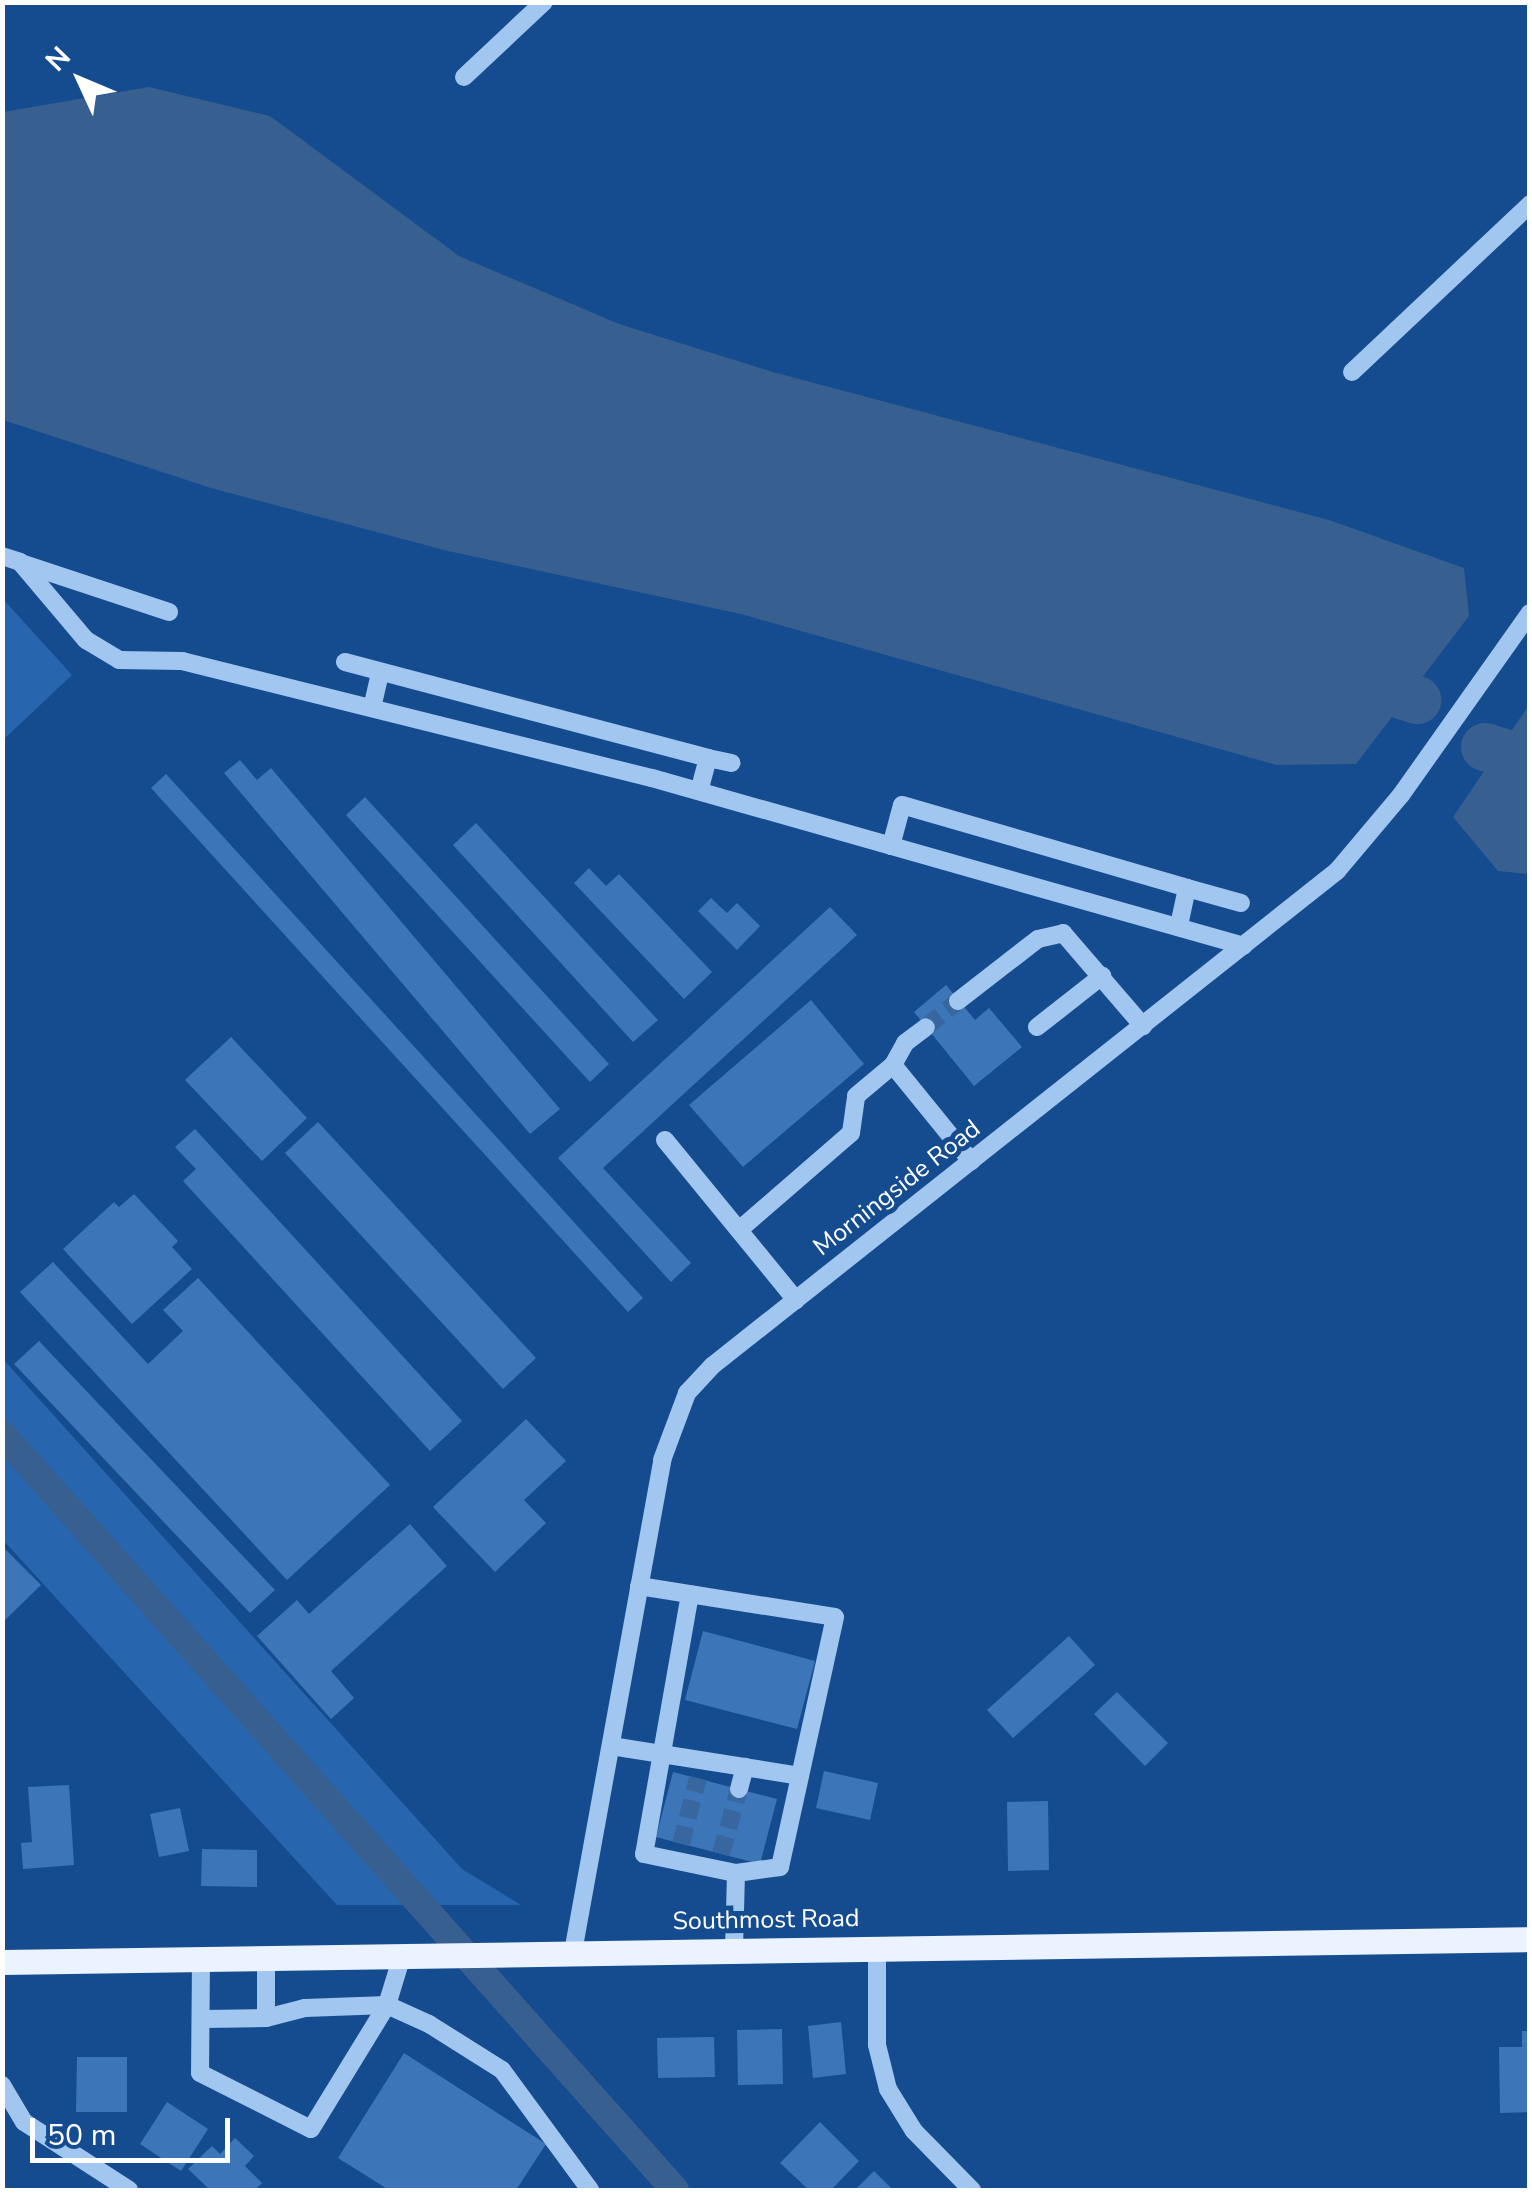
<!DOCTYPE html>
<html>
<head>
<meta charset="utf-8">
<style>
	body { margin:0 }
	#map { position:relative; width:1532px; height:2193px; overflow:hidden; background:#154c8f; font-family:"Nunito Sans",sans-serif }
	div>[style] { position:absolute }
	.green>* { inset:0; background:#2766ae }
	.water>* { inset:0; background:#375f90 }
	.canal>* { height:28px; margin:-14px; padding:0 14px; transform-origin:14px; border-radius:14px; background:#375f90 }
	.river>* { height:48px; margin:-24px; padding:0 24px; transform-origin:24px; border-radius:24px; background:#375f90 }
	.building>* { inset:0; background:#3d76b8 }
	.minor-tunnel>* { height:18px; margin-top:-9px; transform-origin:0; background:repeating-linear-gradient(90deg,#3867a0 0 18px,transparent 0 27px) }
	.minor>* { height:18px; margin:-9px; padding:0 9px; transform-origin:9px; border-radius:9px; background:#a1c6f0 }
	.major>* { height:25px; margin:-12.5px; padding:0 12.5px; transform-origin:12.5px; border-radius:12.5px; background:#eaf3ff }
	span { translate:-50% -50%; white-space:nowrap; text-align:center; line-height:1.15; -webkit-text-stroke:10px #154c8f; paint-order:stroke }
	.street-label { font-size:25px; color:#fff }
	.frame { position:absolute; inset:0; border:5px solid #fff; pointer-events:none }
	.north { position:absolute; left:30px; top:30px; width:100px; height:100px; -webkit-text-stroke:8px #154c8f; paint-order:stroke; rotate:314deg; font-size:28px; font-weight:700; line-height:40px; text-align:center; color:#fff }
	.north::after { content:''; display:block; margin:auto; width:35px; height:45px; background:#fff; clip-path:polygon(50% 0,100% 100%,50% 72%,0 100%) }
	.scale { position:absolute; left:30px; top:2118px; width:200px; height:45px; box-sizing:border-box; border:5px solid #fff; border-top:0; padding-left:12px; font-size:30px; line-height:35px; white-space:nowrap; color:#fff; -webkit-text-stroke:8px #154c8f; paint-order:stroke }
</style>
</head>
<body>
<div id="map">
	<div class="green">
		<div style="clip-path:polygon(3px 599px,72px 675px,3px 740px,2px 740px)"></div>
		<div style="clip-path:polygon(3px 1359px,462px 1869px,521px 1905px,337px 1905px,3px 1540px)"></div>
	</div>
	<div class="water">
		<div style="clip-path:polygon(149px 87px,270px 116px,459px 256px,619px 324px,773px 372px,1329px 520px,1464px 568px,1469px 616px,1356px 764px,1276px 765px,741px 614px,448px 551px,211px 488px,3px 420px,3px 112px)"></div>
		<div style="clip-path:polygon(1529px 705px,1529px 874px,1498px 871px,1453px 817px)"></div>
	</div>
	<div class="canal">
		<div style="left:2px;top:1434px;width:1012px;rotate:48.32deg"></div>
	</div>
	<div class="river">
		<div style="left:1344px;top:677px;width:77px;rotate:17.5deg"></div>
		<div style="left:1485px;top:747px;width:47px;rotate:17.3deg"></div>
	</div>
	<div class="building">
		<div style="clip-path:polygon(240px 760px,257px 780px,271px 768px,560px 1109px,530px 1134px,224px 773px)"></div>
		<div style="clip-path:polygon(166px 774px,643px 1298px,628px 1312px,151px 788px)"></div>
		<div style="clip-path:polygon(365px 797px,609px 1064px,590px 1082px,346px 815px)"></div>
		<div style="clip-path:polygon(476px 823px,658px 1020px,633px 1042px,453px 845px)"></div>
		<div style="clip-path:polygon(589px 868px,606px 886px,619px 874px,712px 972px,684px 999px,574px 883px)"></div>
		<div style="clip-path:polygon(711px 898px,727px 913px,737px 903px,760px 926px,737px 950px,698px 911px)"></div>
		<div style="clip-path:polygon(830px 907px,857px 935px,603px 1168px,691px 1263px,671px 1282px,558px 1158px)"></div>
		<div style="clip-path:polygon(946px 985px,975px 1020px,989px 1008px,1022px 1047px,974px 1086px,914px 1012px)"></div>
		<div style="clip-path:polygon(811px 1000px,864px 1064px,743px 1167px,689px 1105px)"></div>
		<div style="clip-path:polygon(231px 1037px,307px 1118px,262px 1161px,185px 1080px)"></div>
		<div style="clip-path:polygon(318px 1122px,536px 1358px,503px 1389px,285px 1153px)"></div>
		<div style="clip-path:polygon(195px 1129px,462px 1421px,430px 1451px,183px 1181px,196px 1169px,175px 1147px)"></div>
		<div style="clip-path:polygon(134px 1194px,178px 1241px,172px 1247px,192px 1269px,132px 1324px,63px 1249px,114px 1202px,119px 1207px)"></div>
		<div style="clip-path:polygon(53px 1262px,148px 1364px,183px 1331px,163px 1310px,198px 1278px,390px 1485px,287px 1580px,20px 1292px)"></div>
		<div style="clip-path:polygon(39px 1341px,275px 1590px,250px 1613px,14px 1364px)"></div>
		<div style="clip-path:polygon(526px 1419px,566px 1461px,524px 1500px,546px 1523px,495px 1572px,433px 1507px)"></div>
		<div style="clip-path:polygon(410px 1524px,447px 1566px,331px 1671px,354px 1698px,331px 1719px,257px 1636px,297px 1600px,309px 1614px)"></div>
		<div style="clip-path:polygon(2px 1546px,41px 1585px,2px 1623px)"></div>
		<div style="clip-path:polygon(703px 1631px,815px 1661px,797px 1729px,685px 1700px)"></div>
		<div style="clip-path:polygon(1069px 1636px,1095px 1665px,1013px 1738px,987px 1710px)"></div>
		<div style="clip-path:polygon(1117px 1692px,1168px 1743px,1145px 1766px,1094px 1714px)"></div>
		<div style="clip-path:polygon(824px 1771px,878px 1783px,870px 1820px,816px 1808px)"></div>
		<div style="clip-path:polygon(673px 1772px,777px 1799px,760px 1864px,656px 1837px)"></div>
		<div style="clip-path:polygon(69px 1785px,74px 1865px,23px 1869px,21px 1843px,32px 1842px,28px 1787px)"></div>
		<div style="clip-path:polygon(1048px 1801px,1049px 1870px,1008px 1871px,1007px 1802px)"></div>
		<div style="clip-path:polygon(180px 1808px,189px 1851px,159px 1857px,150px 1814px)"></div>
		<div style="clip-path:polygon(202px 1849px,257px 1850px,257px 1887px,201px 1886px)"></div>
		<div style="clip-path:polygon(841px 2022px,846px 2074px,813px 2078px,808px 2026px)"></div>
		<div style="clip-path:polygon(782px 2029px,783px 2084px,738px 2085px,737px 2030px)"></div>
		<div style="clip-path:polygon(1522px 2031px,1530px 2031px,1530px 2112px,1500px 2113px,1499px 2047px,1522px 2047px)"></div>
		<div style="clip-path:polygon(714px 2037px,715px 2077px,658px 2078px,657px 2038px)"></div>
		<div style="clip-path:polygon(404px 2053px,546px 2144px,516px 2190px,389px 2190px,338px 2158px)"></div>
		<div style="clip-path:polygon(77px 2057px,127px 2057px,127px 2112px,76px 2112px)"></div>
		<div style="clip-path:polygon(167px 2102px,208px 2129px,181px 2171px,140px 2144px)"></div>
		<div style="clip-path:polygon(820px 2122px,859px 2161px,831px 2190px,809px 2190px,780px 2163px)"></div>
		<div style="clip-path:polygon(235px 2138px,254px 2156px,245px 2166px,262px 2183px,255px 2190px,210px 2190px,188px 2169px,212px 2146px,220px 2154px)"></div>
		<div style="clip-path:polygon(874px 2171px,893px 2190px,855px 2190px)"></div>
	</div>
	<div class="minor-tunnel">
		<div style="left:926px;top:1027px;width:41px;rotate:-39.1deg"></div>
		<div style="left:681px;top:1844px;width:68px;rotate:-75.6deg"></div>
		<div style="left:721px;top:1854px;width:67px;rotate:-74.5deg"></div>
	</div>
	<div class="minor">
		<div style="left:464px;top:77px;width:110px;rotate:-43.2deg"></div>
		<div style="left:1352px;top:372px;width:245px;rotate:-43.3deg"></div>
		<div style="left:2px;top:556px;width:19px;rotate:18deg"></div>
		<div style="left:20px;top:562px;width:102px;rotate:49.8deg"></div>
		<div style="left:86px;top:640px;width:39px;rotate:31deg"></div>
		<div style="left:119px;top:660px;width:63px;rotate:0.9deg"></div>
		<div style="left:182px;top:661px;width:484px;rotate:14deg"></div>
		<div style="left:652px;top:778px;width:615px;rotate:15.84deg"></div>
		<div style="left:21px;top:563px;width:156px;rotate:18.3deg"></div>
		<div style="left:345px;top:662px;width:375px;rotate:14.8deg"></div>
		<div style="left:708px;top:758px;width:34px;rotate:105deg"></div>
		<div style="left:372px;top:708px;width:37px;rotate:-77deg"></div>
		<div style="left:708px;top:758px;width:24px;rotate:12deg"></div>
		<div style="left:891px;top:846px;width:42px;rotate:-75deg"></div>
		<div style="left:902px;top:805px;width:297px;rotate:16.2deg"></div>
		<div style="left:1187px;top:888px;width:40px;rotate:102deg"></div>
		<div style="left:1187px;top:888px;width:56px;rotate:15.5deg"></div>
		<div style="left:958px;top:1001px;width:101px;rotate:-37.8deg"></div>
		<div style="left:1038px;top:939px;width:26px;rotate:-13deg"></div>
		<div style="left:1063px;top:933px;width:123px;rotate:49.3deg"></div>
		<div style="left:1037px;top:1027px;width:83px;rotate:-38.1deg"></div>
		<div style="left:893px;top:1065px;width:25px;rotate:-61deg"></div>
		<div style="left:905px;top:1043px;width:26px;rotate:-37deg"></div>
		<div style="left:665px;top:1140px;width:207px;rotate:50.7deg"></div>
		<div style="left:739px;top:1230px;width:148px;rotate:-40.9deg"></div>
		<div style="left:851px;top:1133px;width:37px;rotate:-82deg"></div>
		<div style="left:856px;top:1096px;width:48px;rotate:-40deg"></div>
		<div style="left:893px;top:1065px;width:124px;rotate:50.9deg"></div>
		<div style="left:639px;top:1586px;width:198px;rotate:9deg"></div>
		<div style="left:835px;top:1617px;width:256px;rotate:102.4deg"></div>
		<div style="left:780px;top:1867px;width:44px;rotate:172.2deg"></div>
		<div style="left:736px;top:1873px;width:77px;rotate:91.5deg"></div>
		<div style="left:690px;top:1594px;width:264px;rotate:100deg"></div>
		<div style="left:644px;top:1854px;width:94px;rotate:11.7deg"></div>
		<div style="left:611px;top:1746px;width:191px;rotate:9deg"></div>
		<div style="left:739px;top:1789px;width:23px;rotate:-75deg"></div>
		<div style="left:877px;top:1949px;width:96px;rotate:90deg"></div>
		<div style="left:877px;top:2045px;width:45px;rotate:76deg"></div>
		<div style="left:888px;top:2089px;width:49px;rotate:58.2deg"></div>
		<div style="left:914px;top:2131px;width:83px;rotate:45.5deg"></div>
		<div style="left:573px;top:1952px;width:500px;rotate:-79.7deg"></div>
		<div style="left:662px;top:1460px;width:72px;rotate:-69.5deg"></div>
		<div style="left:687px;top:1393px;width:37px;rotate:-47deg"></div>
		<div style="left:712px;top:1366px;width:797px;rotate:-38.38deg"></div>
		<div style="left:1337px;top:871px;width:99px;rotate:-49.9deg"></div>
		<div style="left:1401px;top:795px;width:223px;rotate:-54.7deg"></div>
		<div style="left:201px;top:1960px;width:113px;rotate:90.5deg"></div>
		<div style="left:200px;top:2073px;width:124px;rotate:26.8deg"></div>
		<div style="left:311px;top:2129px;width:145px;rotate:-58.5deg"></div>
		<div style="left:387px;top:2005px;width:51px;rotate:-73deg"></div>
		<div style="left:266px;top:2018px;width:40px;rotate:-14.4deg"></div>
		<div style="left:305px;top:2008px;width:82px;rotate:-2.1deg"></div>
		<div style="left:387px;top:2005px;width:46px;rotate:24.3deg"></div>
		<div style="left:429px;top:2024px;width:86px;rotate:32.2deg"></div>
		<div style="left:502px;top:2070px;width:149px;rotate:53.7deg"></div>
		<div style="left:204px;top:2019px;width:62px;rotate:-0.9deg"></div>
		<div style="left:266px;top:2018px;width:60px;rotate:-90deg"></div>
		<div style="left:2px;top:2085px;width:43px;rotate:59.3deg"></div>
		<div style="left:24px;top:2122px;width:125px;rotate:32.9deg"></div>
	</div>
	<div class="major">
		<div style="left:2px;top:1962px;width:1528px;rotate:-0.86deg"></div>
	</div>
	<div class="street-label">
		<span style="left:897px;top:1188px;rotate:-38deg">Morningside Road</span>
		<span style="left:766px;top:1920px;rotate:-1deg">Southmost Road</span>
	</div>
	<div class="frame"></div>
	<div class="north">N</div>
	<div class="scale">50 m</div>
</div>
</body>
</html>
